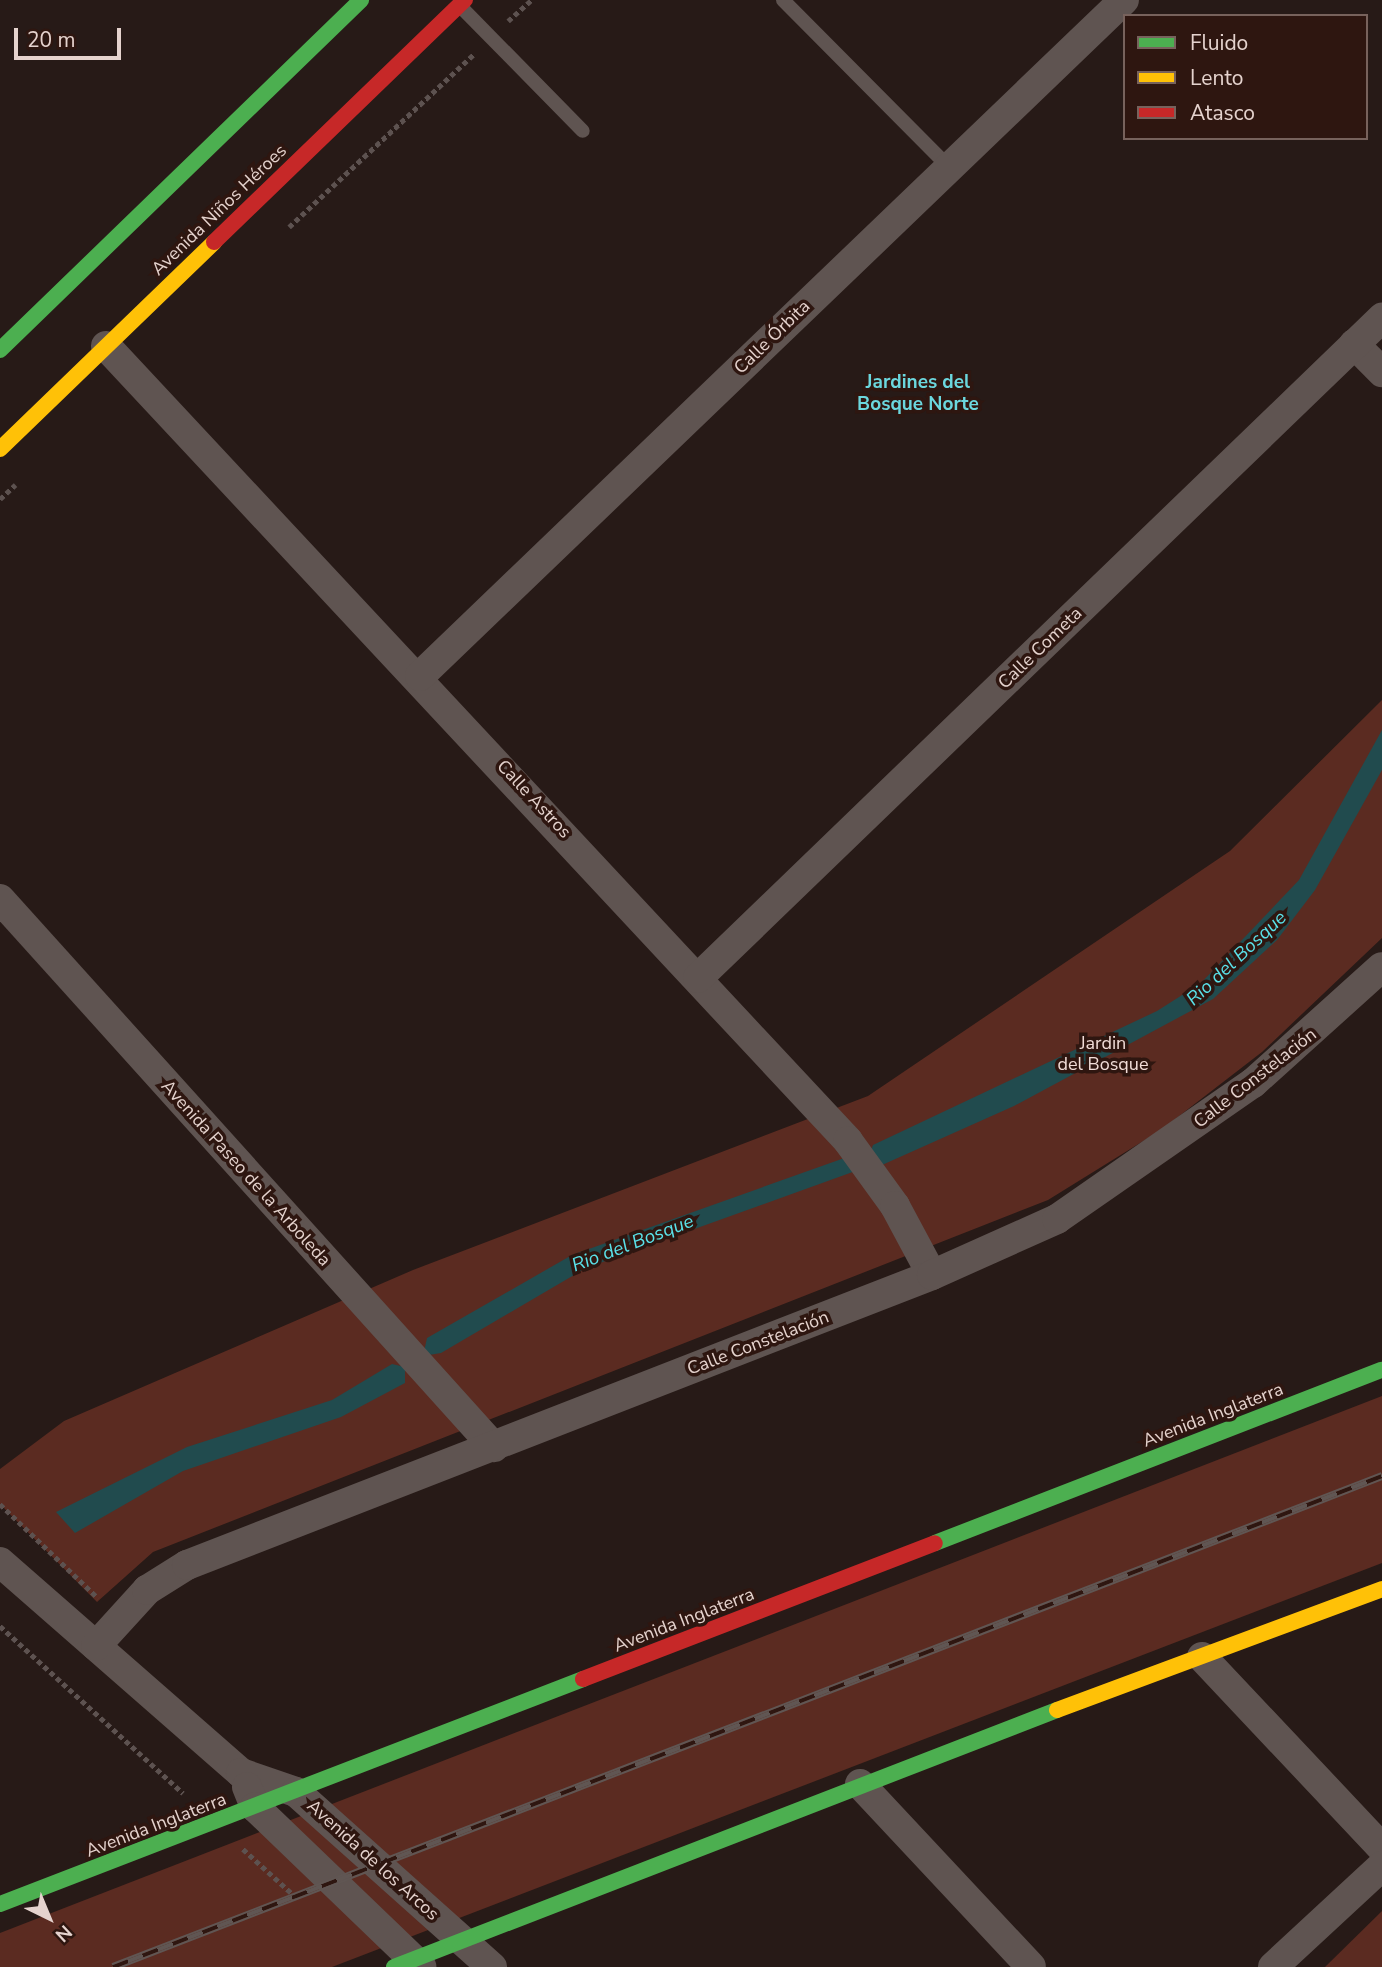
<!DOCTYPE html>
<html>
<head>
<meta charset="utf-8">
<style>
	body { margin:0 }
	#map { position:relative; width:1382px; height:1967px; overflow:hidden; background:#271a17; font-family:"Nunito Sans",sans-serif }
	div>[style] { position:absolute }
	.green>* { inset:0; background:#5b2b21 }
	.water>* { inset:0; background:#214b4e }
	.path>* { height:4.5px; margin-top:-2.25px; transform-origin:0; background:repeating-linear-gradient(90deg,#5d5250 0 5px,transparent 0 8.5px) }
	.lane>* { height:14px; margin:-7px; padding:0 7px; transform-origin:7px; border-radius:7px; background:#5f5451 }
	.street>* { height:30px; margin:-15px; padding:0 15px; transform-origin:15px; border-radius:15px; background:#5f5451 }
	.fast>* { height:16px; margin:-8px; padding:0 8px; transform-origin:8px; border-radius:8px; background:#4caf50 }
	.slow>* { height:16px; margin:-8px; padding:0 8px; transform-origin:8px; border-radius:8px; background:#ffc107 }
	.jam>* { height:16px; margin:-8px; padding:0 8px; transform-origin:8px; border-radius:8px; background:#c62828 }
	.rail>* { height:8px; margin-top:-4px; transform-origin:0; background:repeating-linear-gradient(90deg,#2e1610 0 16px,#605653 0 32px); box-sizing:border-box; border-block:2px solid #605653 }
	span { translate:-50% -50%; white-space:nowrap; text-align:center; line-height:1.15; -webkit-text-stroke:7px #2e1610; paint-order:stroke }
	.street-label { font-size:18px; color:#e5d3ce }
	.park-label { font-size:18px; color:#f1ddd8 }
	.neighbourhood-label { font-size:19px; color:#6bd7de; font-weight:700 }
	.water-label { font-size:19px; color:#5ae1e9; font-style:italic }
	.legend { position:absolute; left:1123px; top:14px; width:245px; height:126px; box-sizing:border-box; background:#2e1610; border:2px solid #77625c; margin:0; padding:9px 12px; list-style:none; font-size:21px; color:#e5d3ce }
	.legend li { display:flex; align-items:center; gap:14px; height:35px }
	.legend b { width:35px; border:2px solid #77625c }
	.north { position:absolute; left:14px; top:1883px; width:70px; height:70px; -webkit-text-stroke:5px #2e1610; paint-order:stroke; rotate:137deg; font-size:19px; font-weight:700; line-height:28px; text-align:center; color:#e5d3ce }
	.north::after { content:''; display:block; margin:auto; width:24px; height:32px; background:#e5d3ce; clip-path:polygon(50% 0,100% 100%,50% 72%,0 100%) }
	.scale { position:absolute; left:14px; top:28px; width:107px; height:32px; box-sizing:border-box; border:4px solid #e5d3ce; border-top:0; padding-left:9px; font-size:21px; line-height:24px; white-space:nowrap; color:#e5d3ce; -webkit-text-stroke:5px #2e1610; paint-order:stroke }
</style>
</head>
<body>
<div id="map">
	<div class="green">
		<div style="clip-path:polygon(1382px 700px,1382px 938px,1262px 1052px,1161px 1130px,1048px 1200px,153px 1552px,97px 1602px,0 1504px,0 1469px,64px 1421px,413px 1270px,868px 1096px,1230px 851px)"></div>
		<div style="clip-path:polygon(1382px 1396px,1382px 1563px,332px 1967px,0 1967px,0 1933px)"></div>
		<div style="clip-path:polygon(1382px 1911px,1382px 1967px,1325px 1967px)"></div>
	</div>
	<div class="water">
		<div style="clip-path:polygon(1382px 730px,1382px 770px,1315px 890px,1277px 940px,1213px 999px,1014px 1106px,882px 1165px,868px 1158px,873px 1145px,1157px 1011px,1201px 983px,1299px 880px)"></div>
		<div style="clip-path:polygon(850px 1156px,861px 1169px,586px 1268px,441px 1353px,423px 1356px,427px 1338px,572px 1255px)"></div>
		<div style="clip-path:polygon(392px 1364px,405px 1367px,405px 1383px,341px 1417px,183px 1471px,75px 1533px,56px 1512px,187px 1447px,332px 1400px)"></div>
	</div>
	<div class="path">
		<div style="left:508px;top:21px;width:31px;rotate:-42deg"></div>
		<div style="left:289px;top:227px;width:253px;rotate:-43.1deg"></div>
		<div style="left:0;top:499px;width:21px;rotate:-43deg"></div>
		<div style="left:0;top:1504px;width:136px;rotate:43.8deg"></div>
		<div style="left:0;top:1626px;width:248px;rotate:42.4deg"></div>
		<div style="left:243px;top:1849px;width:72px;rotate:42.2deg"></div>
	</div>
	<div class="lane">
		<div style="left:783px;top:0;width:235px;rotate:45.2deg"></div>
		<div style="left:460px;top:6px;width:175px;rotate:45.5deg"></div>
	</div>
	<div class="street">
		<div style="left:1354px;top:344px;width:40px;rotate:45deg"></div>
		<div style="left:106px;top:346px;width:1087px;rotate:46.97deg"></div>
		<div style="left:848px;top:1141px;width:80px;rotate:54.1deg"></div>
		<div style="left:895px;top:1206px;width:78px;rotate:61.8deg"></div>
		<div style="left:420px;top:676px;width:976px;rotate:-43.84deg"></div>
		<div style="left:0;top:899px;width:738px;rotate:47.97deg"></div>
		<div style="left:698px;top:978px;width:951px;rotate:-43.98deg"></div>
		<div style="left:0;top:1562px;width:320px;rotate:41.2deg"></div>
		<div style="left:241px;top:1773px;width:58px;rotate:19.1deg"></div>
		<div style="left:296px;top:1792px;width:263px;rotate:41.8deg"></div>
		<div style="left:96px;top:1646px;width:76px;rotate:-47.7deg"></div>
		<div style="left:147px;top:1590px;width:47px;rotate:-32deg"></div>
		<div style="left:187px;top:1565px;width:799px;rotate:-21.27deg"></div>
		<div style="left:932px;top:1275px;width:137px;rotate:-24.1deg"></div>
		<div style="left:1057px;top:1219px;width:239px;rotate:-34.8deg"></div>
		<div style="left:1253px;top:1083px;width:173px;rotate:-42deg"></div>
		<div style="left:1202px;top:1657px;width:262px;rotate:46.7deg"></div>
		<div style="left:860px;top:1784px;width:250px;rotate:46.9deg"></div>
		<div style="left:247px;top:1787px;width:22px;rotate:68deg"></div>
		<div style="left:255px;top:1807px;width:231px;rotate:43.9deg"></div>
		<div style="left:1273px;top:1967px;width:149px;rotate:-42.8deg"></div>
	</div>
	<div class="fast">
		<div style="left:0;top:350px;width:503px;rotate:-44.11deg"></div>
		<div style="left:935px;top:1543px;width:479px;rotate:-21.2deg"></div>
		<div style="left:0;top:1904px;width:625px;rotate:-21.1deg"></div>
		<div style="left:394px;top:1967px;width:711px;rotate:-21.19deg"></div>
	</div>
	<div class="slow">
		<div style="left:0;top:449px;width:298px;rotate:-44deg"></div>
		<div style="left:1057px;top:1710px;width:347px;rotate:-20.4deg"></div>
	</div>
	<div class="jam">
		<div style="left:214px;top:242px;width:349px;rotate:-44deg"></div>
		<div style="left:583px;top:1679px;width:377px;rotate:-21.1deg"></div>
	</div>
	<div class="rail">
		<div style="left:113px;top:1967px;width:1361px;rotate:-21.15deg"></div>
	</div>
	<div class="street-label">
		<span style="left:219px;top:210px;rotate:-44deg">Avenida Niños Héroes</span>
		<span style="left:772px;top:337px;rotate:-44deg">Calle Órbita</span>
		<span style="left:1040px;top:648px;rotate:-44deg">Calle Cometa</span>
		<span style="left:534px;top:799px;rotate:47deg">Calle Astros</span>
		<span style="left:1255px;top:1078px;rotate:-38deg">Calle Constelación</span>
		<span style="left:246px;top:1173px;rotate:48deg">Avenida Paseo de la Arboleda</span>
		<span style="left:758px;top:1343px;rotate:-21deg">Calle Constelación</span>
		<span style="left:1213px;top:1415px;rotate:-21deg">Avenida Inglaterra</span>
		<span style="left:684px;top:1620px;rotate:-21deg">Avenida Inglaterra</span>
		<span style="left:156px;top:1825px;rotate:-21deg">Avenida Inglaterra</span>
		<span style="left:373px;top:1860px;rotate:42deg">Avenida de los Arcos</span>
	</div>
	<div class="park-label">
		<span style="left:1103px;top:1054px">Jardin<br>del Bosque</span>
	</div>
	<div class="neighbourhood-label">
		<span style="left:918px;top:394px">Jardines del<br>Bosque Norte</span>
	</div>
	<div class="water-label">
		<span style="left:1237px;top:959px;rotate:-43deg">Rio del Bosque</span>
		<span style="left:633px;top:1244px;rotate:-21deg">Rio del Bosque</span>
	</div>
	<ul class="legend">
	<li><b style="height:9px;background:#4caf50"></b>Fluido</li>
	<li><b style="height:9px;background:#ffc107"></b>Lento</li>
	<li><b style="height:9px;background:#c62828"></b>Atasco</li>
	</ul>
	<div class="north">N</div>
	<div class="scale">20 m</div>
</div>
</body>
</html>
